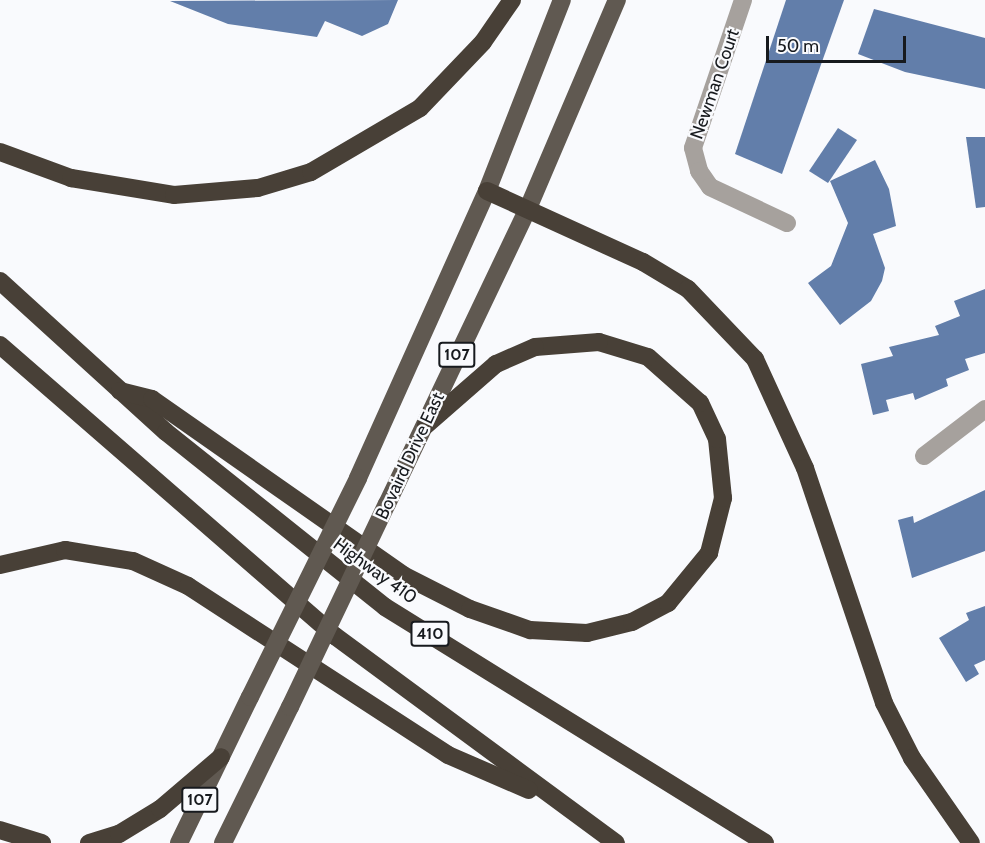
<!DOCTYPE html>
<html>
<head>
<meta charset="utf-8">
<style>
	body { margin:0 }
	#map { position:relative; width:985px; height:843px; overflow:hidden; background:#f9fafd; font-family:Cabin,sans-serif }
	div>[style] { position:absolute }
	.building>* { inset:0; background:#627eaa }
	.minor>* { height:18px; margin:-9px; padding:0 9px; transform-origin:9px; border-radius:9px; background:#a6a19d }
	.major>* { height:18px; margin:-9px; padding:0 9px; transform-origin:9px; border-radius:9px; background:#605951 }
	.highway>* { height:18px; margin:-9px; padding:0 9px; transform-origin:9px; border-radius:9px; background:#484037 }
	.major-bridge>* { height:18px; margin:-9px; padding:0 9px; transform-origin:9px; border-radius:9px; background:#605951 }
	span { translate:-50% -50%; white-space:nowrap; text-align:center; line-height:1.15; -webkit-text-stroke:4.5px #f9fafd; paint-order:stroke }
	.shield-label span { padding:2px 4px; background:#f9fafd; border:2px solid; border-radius:4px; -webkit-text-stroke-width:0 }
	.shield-label { font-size:16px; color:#171a1e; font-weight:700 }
	.street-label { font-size:18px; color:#171a1e }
	.scale { position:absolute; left:766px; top:36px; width:140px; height:27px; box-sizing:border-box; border:3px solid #171a1e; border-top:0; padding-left:8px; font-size:18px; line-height:21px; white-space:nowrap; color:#171a1e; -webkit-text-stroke:4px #f9fafd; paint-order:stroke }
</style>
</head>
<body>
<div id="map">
	<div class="building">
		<div style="clip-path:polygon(398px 0,388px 24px,362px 36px,325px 21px,317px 37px,228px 24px,170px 1px)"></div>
		<div style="clip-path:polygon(786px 0,844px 0,782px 174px,735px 154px)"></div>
		<div style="clip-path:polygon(874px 9px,985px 38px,985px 89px,905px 72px,858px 54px)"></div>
		<div style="clip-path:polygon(838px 128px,857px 140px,828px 183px,809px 171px)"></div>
		<div style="clip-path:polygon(966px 137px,985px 137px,985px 207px,976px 208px)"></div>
		<div style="clip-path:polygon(875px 160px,889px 189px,896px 226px,873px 234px,885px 268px,882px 281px,871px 301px,840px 325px,808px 283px,831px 266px,848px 223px,830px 181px)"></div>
		<div style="clip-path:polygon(985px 289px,985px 353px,965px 359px,969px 370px,946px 379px,948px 386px,915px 400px,913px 393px,886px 400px,889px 411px,873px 415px,861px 364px,893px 356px,889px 347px,939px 335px,935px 326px,960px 316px,954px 301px)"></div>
		<div style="clip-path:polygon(985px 490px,985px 551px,912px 578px,898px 520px,913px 516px,914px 523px)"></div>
		<div style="clip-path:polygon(985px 606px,985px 660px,974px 665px,979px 674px,966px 682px,939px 638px,969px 620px,966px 613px)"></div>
	</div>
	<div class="minor">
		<div style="left:743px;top:0;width:156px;rotate:108.7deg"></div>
		<div style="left:693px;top:148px;width:24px;rotate:75deg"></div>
		<div style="left:699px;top:171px;width:19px;rotate:55deg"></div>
		<div style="left:710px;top:187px;width:85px;rotate:25.1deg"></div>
		<div style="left:924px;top:456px;width:77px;rotate:-37.6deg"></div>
	</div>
	<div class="major">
		<div style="left:358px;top:478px;width:315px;rotate:-65.8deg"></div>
		<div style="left:487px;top:191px;width:205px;rotate:-68.6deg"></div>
		<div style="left:387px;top:504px;width:330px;rotate:-64.5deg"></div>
		<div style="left:529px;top:206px;width:224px;rotate:-66.9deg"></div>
		<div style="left:179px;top:843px;width:162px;rotate:-64.1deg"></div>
		<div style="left:223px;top:843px;width:152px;rotate:-63.8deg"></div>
	</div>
	<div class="highway">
		<div style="left:0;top:152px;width:76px;rotate:20.1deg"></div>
		<div style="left:71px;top:178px;width:104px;rotate:9.4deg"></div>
		<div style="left:174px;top:195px;width:84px;rotate:-4.8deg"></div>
		<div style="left:258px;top:188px;width:55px;rotate:-16.8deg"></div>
		<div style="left:311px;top:172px;width:126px;rotate:-30.4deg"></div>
		<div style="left:420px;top:108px;width:91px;rotate:-46.3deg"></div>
		<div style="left:483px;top:42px;width:51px;rotate:-55.4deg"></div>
		<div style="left:487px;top:191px;width:171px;rotate:24.5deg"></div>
		<div style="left:643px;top:262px;width:52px;rotate:31deg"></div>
		<div style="left:688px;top:289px;width:97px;rotate:46.3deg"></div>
		<div style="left:755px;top:359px;width:120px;rotate:65.4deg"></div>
		<div style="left:805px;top:468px;width:248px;rotate:71.4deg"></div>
		<div style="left:884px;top:703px;width:62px;rotate:63deg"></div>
		<div style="left:912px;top:758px;width:103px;rotate:55.2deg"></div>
		<div style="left:0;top:281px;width:224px;rotate:42.3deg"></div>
		<div style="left:166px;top:432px;width:280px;rotate:38.6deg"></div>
		<div style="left:385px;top:607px;width:447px;rotate:31.8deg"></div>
		<div style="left:0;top:345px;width:444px;rotate:41deg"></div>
		<div style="left:335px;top:636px;width:349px;rotate:36.4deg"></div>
		<div style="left:120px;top:391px;width:33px;rotate:14deg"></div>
		<div style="left:152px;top:399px;width:307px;rotate:35deg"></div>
		<div style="left:403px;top:575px;width:75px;rotate:26.9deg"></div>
		<div style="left:470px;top:609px;width:64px;rotate:19.3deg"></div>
		<div style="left:530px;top:630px;width:57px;rotate:3deg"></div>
		<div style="left:587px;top:633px;width:46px;rotate:-13.7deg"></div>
		<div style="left:632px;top:622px;width:41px;rotate:-27.8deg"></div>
		<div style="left:668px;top:603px;width:65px;rotate:-50.6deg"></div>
		<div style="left:709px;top:553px;width:57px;rotate:-75.7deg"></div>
		<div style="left:723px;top:498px;width:59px;rotate:-95.8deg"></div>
		<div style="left:717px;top:439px;width:40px;rotate:-115deg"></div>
		<div style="left:700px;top:403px;width:69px;rotate:-138.5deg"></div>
		<div style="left:648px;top:357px;width:51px;rotate:-163deg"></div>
		<div style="left:599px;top:342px;width:64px;rotate:175.5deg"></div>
		<div style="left:535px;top:347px;width:43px;rotate:156.4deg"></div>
		<div style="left:496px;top:364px;width:93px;rotate:138.9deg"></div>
		<div style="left:0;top:565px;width:67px;rotate:-13deg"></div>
		<div style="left:65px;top:550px;width:69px;rotate:9.2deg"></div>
		<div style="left:133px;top:561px;width:60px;rotate:24.4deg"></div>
		<div style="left:188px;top:586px;width:310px;rotate:33deg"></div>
		<div style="left:448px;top:755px;width:88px;rotate:23.4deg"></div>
		<div style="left:0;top:830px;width:44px;rotate:17.2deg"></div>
		<div style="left:89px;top:843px;width:31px;rotate:-17deg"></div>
		<div style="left:119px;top:834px;width:48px;rotate:-31.4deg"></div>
		<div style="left:160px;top:809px;width:80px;rotate:-40.4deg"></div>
	</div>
	<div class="major-bridge">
		<div style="left:250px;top:697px;width:244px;rotate:-63.7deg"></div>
		<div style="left:290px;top:707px;width:225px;rotate:-64.5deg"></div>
	</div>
	<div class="shield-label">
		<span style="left:457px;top:355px">107</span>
		<span style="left:430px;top:634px">410</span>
		<span style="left:200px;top:800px">107</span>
	</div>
	<div class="street-label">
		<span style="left:715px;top:84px;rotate:-71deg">Newman Court</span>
		<span style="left:410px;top:456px;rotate:-65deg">Bovaird Drive East</span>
		<span style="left:375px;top:571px;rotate:36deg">Highway 410</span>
	</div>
	<div class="scale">50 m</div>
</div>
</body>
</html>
